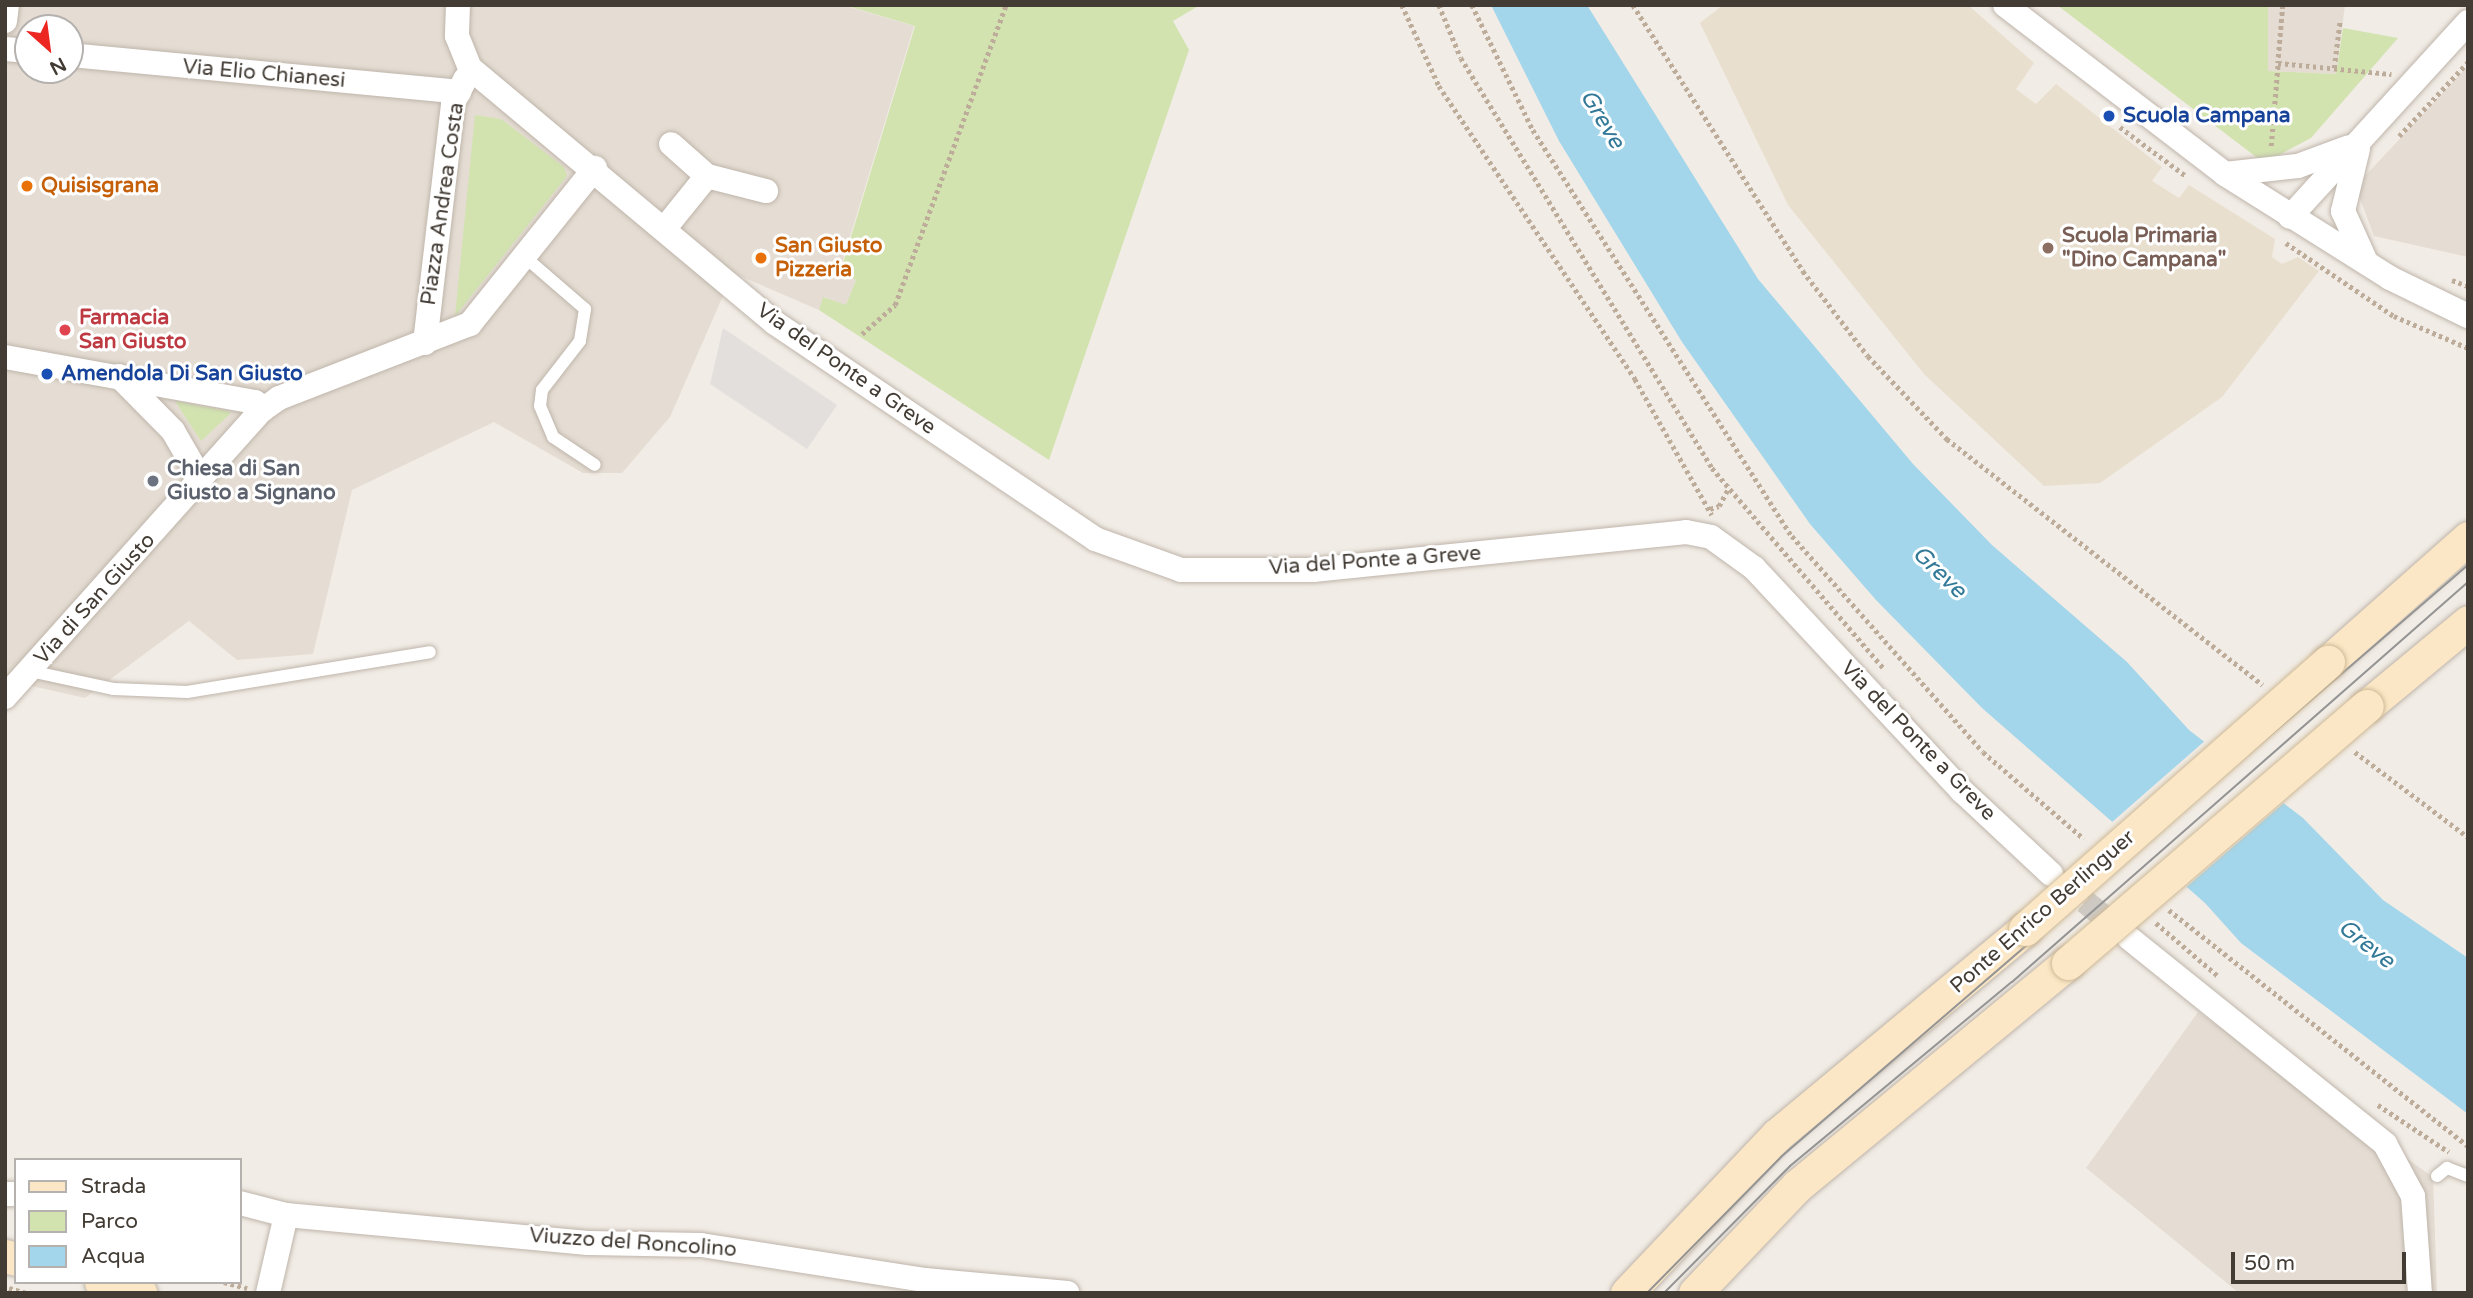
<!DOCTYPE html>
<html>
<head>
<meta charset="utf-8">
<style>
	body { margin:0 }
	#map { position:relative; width:2473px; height:1298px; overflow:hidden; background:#f1ece5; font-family:"Varela Round",sans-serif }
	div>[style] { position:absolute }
	.residential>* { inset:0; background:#e5ddd3 }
	.education>* { inset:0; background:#e9dfcf }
	.green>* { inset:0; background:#d2e3b0 }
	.parking>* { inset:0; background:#e2dfdd }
	.water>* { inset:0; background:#a4d6eb }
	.pier>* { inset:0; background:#f1ece5 }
	.minor-tunnel>* { height:24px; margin-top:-12px; transform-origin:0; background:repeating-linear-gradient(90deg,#cec9c2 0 24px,transparent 0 36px) }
	.path>* { height:4.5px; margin-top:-2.25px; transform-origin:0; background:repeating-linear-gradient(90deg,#bdac9a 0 3.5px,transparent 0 7px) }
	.roads { filter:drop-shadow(0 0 2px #bfb5ab) drop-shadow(0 0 2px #bfb5ab) }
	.service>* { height:12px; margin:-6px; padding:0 6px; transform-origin:6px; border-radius:6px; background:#fff }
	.minor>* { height:24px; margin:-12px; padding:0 12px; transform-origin:12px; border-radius:12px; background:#fff }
	.secondary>* { height:33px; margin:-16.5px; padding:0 16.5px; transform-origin:16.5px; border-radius:16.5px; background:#fbe7c5 }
	.tram>* { height:2px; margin:-1px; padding:0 1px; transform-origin:1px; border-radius:1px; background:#949494 }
	.bridges { filter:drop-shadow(0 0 2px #ceb997) drop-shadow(0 0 2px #ceb997) }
	.secondary-bridge>* { height:33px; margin:-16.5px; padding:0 16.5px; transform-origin:16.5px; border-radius:16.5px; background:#fbe7c5 }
	.dots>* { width:19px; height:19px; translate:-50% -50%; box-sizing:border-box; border:4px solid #fff; border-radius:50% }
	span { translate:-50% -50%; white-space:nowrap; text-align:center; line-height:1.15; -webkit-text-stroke:6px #fff; paint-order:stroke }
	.street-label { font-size:21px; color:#433c35 }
	.transit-label { font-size:21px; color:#164399; font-weight:700 }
	.left { translate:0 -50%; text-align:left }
	.food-label { font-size:21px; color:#c56008; font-weight:700 }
	.education-label { font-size:21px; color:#785e54; font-weight:700 }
	.health-label { font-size:21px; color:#be3a42; font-weight:700 }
	.worship-label { font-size:21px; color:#5b616d; font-weight:700 }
	.water-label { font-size:23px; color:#327998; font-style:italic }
	.frame { position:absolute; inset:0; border:7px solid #433c35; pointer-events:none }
	.legend { position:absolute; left:14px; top:1158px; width:228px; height:126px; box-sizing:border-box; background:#fff; border:2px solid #b4b1ae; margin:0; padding:9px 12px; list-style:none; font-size:21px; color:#433c35 }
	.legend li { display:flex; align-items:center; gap:14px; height:35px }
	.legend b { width:35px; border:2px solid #b4b1ae }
	.north { position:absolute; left:14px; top:14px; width:70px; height:70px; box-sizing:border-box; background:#fff; border:2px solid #b4b1ae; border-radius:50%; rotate:152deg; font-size:19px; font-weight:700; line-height:28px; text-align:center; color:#433c35 }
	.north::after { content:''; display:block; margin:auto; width:24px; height:32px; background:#ec2721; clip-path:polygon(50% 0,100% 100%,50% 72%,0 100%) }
	.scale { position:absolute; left:2231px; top:1252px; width:175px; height:32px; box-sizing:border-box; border:4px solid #433c35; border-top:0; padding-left:9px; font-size:21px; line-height:24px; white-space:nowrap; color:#433c35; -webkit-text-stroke:5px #fff; paint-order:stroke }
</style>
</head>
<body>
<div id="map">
	<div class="residential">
		<div style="clip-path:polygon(evenodd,5px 5px,842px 5px,914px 26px,839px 273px,856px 280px,846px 306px,824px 297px,819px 310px,733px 273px,670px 417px,622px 473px,583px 473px,494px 422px,352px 490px,313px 654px,237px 660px,189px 621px,85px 698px,5px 680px,5px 5px,28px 28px,70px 28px,70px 70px,28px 70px,28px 28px)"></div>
		<div style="clip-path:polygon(2268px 5px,2345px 5px,2336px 74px,2268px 71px)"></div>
		<div style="clip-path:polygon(2468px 66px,2468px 257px,2374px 236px,2359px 196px,2364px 177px)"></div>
		<div style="clip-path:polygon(2198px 1012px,2433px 1177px,2437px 1293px,2239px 1293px,2086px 1168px)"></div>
	</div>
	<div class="education">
		<div style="clip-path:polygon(1723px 5px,1968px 5px,2034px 63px,2016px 89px,2036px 104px,2056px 84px,2162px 167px,2152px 181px,2179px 198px,2189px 185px,2275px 239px,2272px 257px,2282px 264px,2298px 257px,2319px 271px,2222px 397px,2100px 483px,2044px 486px,1925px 375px,1788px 205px,1700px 23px)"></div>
	</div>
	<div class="green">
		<div style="clip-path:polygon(844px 5px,1200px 5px,1173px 21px,1189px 50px,1049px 460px,819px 310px,823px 297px,846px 305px,856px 280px,840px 273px,915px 26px)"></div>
		<div style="clip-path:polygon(2057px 5px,2268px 5px,2268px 71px,2336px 74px,2343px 28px,2398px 38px,2311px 138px,2264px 163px)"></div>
		<div style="clip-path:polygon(475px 115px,501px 119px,564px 167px,567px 176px,455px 316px)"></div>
		<div style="clip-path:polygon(175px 401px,228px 411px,231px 413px,201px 441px)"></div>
	</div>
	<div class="parking">
		<div style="clip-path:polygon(723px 328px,837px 405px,807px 449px,710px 384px)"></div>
	</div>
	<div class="water">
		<div style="clip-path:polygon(1491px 5px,1587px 5px,1758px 279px,1913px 464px,1992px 545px,2127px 662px,2189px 730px,2303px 818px,2383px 900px,2468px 958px,2468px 1114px,2241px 943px,2205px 903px,1982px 708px,1876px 600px,1810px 524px,1682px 342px,1559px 141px)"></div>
	</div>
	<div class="pier">
		<div style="clip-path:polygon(2207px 739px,2286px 801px,2184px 889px,2111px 823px)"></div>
	</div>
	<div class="minor-tunnel">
		<div style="left:2057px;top:879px;width:86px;rotate:38.9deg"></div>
	</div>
	<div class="path">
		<div style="left:1402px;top:5px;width:89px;rotate:65.4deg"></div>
		<div style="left:1439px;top:86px;width:353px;rotate:56.2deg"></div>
		<div style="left:1635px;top:379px;width:156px;rotate:60.5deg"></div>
		<div style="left:1439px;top:5px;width:57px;rotate:67.5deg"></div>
		<div style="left:1461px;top:58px;width:481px;rotate:58.5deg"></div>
		<div style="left:1712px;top:468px;width:266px;rotate:49.4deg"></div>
		<div style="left:1472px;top:5px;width:139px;rotate:64deg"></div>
		<div style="left:1533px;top:130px;width:482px;rotate:57.5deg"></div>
		<div style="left:1792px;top:536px;width:288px;rotate:48.5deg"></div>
		<div style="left:1983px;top:752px;width:133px;rotate:40.7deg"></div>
		<div style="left:1633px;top:5px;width:316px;rotate:57.4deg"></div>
		<div style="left:1803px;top:271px;width:107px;rotate:52.6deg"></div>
		<div style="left:1868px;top:356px;width:115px;rotate:46.4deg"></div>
		<div style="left:1947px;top:439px;width:400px;rotate:37.9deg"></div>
		<div style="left:2283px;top:5px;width:58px;rotate:94.9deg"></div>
		<div style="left:2278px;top:63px;width:114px;rotate:5.6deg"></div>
		<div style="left:2334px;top:68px;width:48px;rotate:-82.9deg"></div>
		<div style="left:2120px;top:127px;width:82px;rotate:36.6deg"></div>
		<div style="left:2399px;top:136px;width:101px;rotate:-47deg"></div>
		<div style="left:2271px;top:146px;width:83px;rotate:-85.2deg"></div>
		<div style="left:2286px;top:243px;width:130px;rotate:34.1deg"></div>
		<div style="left:2394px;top:316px;width:81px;rotate:23.4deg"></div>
		<div style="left:2452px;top:280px;width:17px;rotate:21deg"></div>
		<div style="left:862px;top:334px;width:44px;rotate:-41.3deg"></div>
		<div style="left:895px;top:305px;width:320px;rotate:-69.7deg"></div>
		<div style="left:1710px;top:509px;width:9px;rotate:-18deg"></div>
		<div style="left:1719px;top:506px;width:19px;rotate:-62deg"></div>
		<div style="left:2355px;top:752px;width:141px;rotate:37deg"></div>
		<div style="left:2169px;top:910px;width:381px;rotate:38.3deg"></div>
		<div style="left:2156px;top:923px;width:82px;rotate:40.5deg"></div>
		<div style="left:2378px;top:1105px;width:85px;rotate:33.5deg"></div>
		<div style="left:224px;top:1282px;width:24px;rotate:15deg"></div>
		<div style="left:9px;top:1288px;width:18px;rotate:16deg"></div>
	</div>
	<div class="roads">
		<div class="service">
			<div style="left:526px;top:258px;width:78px;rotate:40.8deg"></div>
			<div style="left:585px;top:309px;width:32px;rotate:99deg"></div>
			<div style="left:580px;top:341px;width:62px;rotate:127.8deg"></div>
			<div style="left:542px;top:390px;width:16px;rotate:97deg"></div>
			<div style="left:540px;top:406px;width:34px;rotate:67deg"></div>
			<div style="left:553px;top:437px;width:50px;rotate:33.7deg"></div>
			<div style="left:30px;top:671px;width:86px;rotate:12.1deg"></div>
			<div style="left:114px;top:689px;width:73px;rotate:2.4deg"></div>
			<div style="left:187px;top:692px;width:246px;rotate:-9.3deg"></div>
			<div style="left:2437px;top:1176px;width:13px;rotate:-39deg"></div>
			<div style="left:2447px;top:1168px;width:22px;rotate:21deg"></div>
		</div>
		<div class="minor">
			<div style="left:458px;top:5px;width:31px;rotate:92deg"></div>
			<div style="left:457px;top:36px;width:35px;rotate:68deg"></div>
			<div style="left:470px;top:68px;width:398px;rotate:39.9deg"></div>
			<div style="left:775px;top:323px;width:386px;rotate:34deg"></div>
			<div style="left:1095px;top:539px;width:91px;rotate:19.8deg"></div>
			<div style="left:1181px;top:570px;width:132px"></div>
			<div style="left:1313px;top:570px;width:375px;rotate:-5.8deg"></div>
			<div style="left:1686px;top:532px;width:25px;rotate:11deg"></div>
			<div style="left:1711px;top:537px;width:53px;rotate:35.8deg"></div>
			<div style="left:1754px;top:568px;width:305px;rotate:47deg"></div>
			<div style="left:1962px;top:791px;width:122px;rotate:43deg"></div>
			<div style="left:2005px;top:5px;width:277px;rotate:37.5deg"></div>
			<div style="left:2225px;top:174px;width:195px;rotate:32.2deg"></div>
			<div style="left:2390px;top:278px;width:87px;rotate:26deg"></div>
			<div style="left:5px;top:21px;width:16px;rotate:-83deg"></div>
			<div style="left:5px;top:49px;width:23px;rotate:5deg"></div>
			<div style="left:70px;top:55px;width:391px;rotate:5.4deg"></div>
			<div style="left:2358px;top:149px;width:64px;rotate:103.6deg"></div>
			<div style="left:2343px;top:211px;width:56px;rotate:65.7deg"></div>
			<div style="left:2225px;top:174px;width:73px;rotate:-6.3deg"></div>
			<div style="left:2298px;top:166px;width:54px;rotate:-20.4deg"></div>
			<div style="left:707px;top:176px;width:61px;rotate:14.3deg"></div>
			<div style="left:2290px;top:217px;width:264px;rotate:-47.6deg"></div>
			<div style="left:665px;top:228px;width:67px;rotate:-51.1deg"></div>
			<div style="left:707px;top:176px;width:48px;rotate:-138.4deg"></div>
			<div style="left:425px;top:343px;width:242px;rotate:-83.3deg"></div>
			<div style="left:453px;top:103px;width:27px;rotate:-63deg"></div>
			<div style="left:5px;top:357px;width:254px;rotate:10.2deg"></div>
			<div style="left:255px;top:402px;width:11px;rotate:49deg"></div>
			<div style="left:119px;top:376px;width:77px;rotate:45.5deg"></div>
			<div style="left:173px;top:431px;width:52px;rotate:60deg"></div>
			<div style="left:5px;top:697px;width:385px;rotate:-48.2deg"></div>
			<div style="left:262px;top:410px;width:21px;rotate:-35deg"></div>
			<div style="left:279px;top:398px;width:205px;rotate:-21.2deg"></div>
			<div style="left:470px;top:324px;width:200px;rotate:-51.3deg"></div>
			<div style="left:2129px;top:938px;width:329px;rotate:38.8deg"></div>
			<div style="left:2385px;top:1144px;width:59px;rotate:61.7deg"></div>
			<div style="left:2413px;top:1196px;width:97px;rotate:85.9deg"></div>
			<div style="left:5px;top:1194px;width:11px"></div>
			<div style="left:240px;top:1203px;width:48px;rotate:14.6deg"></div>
			<div style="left:286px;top:1215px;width:303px;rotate:5.3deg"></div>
			<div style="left:588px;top:1243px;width:113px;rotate:1deg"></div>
			<div style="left:701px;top:1245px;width:227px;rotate:8.9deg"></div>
			<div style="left:925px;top:1280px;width:143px;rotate:5.2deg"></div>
			<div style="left:268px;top:1293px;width:80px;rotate:-77deg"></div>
		</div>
		<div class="secondary">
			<div style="left:2328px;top:662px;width:187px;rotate:-41.5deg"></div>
			<div style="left:2367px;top:706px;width:131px;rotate:-39.7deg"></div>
			<div style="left:5px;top:1256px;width:11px;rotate:15deg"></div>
			<div style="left:101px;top:1282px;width:41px;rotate:15.8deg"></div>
			<div style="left:1627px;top:1293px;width:218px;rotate:-46.5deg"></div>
			<div style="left:1777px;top:1135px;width:322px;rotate:-39.7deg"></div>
			<div style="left:1695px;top:1293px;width:148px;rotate:-46.4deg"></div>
			<div style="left:1797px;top:1186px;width:351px;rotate:-39.5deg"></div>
		</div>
	</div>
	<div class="tram">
		<div style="left:1647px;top:1293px;width:192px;rotate:-45.4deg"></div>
		<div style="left:1782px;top:1156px;width:905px;rotate:-40.75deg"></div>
		<div style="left:1664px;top:1293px;width:179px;rotate:-45.2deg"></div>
		<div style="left:1790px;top:1166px;width:288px;rotate:-39.7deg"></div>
		<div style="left:2012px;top:982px;width:607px;rotate:-41.26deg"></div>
	</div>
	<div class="bridges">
		<div class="secondary-bridge">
			<div style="left:2025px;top:929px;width:404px;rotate:-41.4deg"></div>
			<div style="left:2068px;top:963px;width:394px;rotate:-40.7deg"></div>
		</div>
	</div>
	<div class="dots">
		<div style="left:2109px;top:116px;background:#1a4fb4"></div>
		<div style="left:27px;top:186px;background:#e8710a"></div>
		<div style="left:2048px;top:248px;background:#8d6e63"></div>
		<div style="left:761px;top:258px;background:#e8710a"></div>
		<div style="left:65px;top:330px;background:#e0444e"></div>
		<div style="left:47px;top:374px;background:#1a4fb4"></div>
		<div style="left:153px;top:481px;background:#6b7280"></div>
	</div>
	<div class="street-label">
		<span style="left:264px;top:74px;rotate:5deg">Via Elio Chianesi</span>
		<span style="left:443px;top:204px;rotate:-82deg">Piazza Andrea Costa</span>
		<span style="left:846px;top:369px;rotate:35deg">Via del Ponte a Greve</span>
		<span style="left:1375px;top:561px;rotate:-4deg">Via del Ponte a Greve</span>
		<span style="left:95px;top:599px;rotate:-48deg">Via di San Giusto</span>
		<span style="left:1918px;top:741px;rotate:46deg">Via del Ponte a Greve</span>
		<span style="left:2043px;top:912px;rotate:-41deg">Ponte Enrico Berlinguer</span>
		<span style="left:633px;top:1243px;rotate:4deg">Viuzzo del Roncolino</span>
	</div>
	<div class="transit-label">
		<span class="left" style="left:2123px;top:116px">Scuola Campana</span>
		<span class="left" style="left:61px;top:374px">Amendola Di San Giusto</span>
	</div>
	<div class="food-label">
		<span class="left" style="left:41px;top:186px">Quisisgrana</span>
		<span class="left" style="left:775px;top:258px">San Giusto<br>Pizzeria</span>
	</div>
	<div class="education-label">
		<span class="left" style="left:2062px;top:248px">Scuola Primaria<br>"Dino Campana"</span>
	</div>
	<div class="health-label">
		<span class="left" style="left:79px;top:330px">Farmacia<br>San Giusto</span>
	</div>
	<div class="worship-label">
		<span class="left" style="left:167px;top:481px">Chiesa di San<br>Giusto a Signano</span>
	</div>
	<div class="water-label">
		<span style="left:1602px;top:119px;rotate:59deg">Greve</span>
		<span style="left:1939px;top:572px;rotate:44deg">Greve</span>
		<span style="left:2366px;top:944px;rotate:38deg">Greve</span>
	</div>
	<div class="frame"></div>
	<ul class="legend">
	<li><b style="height:9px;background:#fbe7c5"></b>Strada</li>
	<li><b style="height:19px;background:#d2e3b0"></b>Parco</li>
	<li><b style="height:19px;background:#a4d6eb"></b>Acqua</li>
	</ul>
	<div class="north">N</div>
	<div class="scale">50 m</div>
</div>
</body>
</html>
